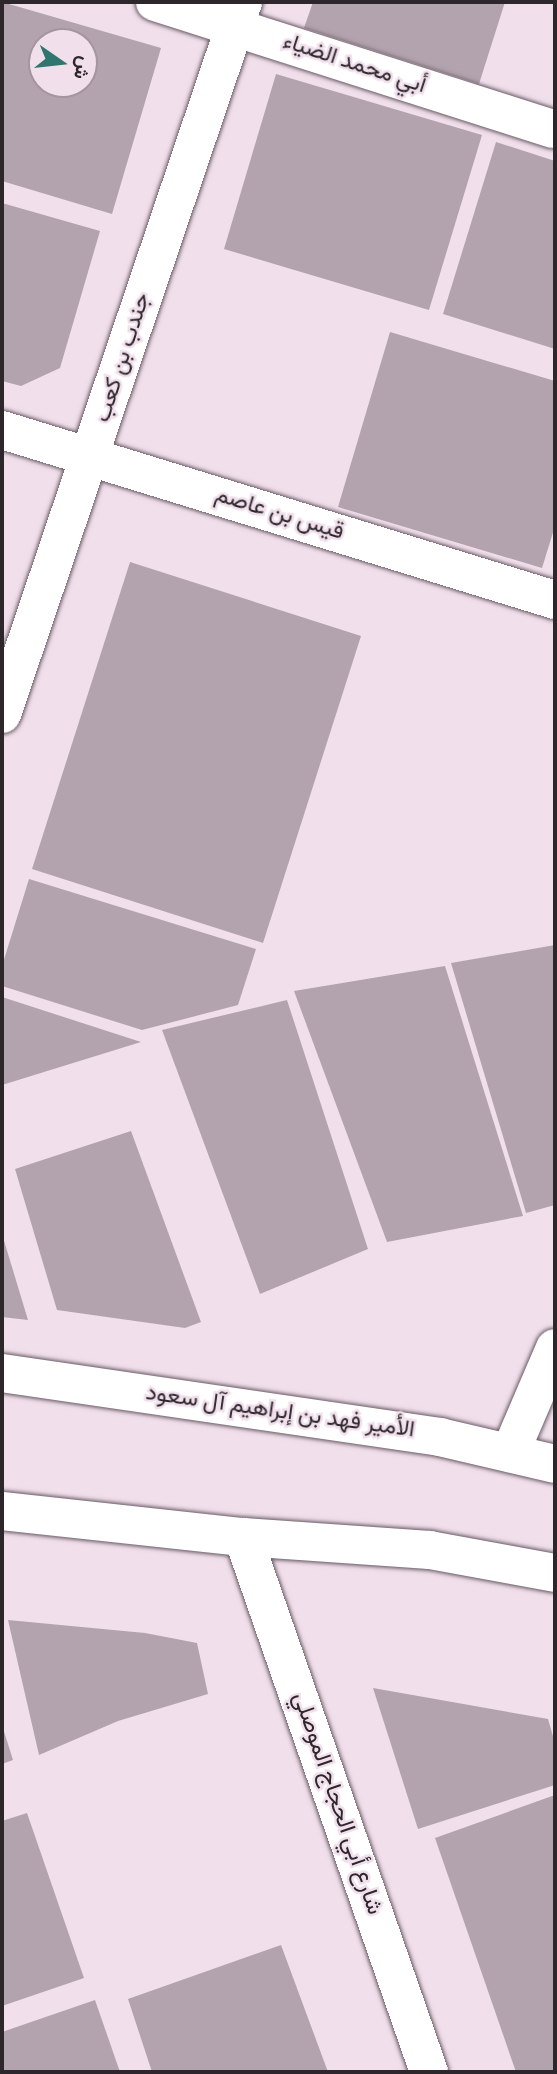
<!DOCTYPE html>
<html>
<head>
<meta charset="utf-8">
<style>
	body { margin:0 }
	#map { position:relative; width:557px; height:2074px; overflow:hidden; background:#f1e0ec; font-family:Overpass,Vazirmatn,sans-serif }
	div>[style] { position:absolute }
	.building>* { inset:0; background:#b2a3ae }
	.roads { filter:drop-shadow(0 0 2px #695a65) drop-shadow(0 0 2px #695a65) }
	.minor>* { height:38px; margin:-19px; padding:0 19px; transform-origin:19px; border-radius:19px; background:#fff }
	.secondary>* { height:38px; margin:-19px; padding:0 19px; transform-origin:19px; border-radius:19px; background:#fff }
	span { translate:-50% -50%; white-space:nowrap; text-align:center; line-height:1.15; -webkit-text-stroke:5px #f1e0ec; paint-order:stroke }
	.street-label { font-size:23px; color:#2d272c }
	.frame { position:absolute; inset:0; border:4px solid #2d272c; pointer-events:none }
	.north { position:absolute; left:28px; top:28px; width:70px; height:70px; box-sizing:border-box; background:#f1e0ec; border:2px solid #a3969f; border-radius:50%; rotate:104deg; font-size:19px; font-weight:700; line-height:28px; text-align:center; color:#2d272c }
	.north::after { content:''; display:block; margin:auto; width:24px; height:32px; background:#2e766e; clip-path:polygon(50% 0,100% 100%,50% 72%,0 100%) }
</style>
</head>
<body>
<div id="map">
	<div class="building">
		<div style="clip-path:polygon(evenodd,2px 2px,161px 48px,112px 214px,2px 181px,2px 2px,42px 42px,84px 42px,84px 84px,42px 84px,42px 42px)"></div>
		<div style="clip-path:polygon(313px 2px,505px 2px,479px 84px,304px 28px)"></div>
		<div style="clip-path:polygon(276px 74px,482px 135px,429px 310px,224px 249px)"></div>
		<div style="clip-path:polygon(496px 142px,555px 161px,555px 349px,443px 314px)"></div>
		<div style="clip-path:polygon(2px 203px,100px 231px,60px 368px,21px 386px,2px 381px)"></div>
		<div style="clip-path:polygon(390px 332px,555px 381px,555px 526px,542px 568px,338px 507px)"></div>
		<div style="clip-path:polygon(130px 562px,361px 636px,263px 943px,32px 869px)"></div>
		<div style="clip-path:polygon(29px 879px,256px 949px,238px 1005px,142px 1030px,2px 986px,2px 966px)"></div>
		<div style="clip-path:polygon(555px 945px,555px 1205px,526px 1213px,451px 963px)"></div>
		<div style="clip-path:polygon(445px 966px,523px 1216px,387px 1242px,294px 991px)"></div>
		<div style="clip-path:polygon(2px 997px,141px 1042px,2px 1085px)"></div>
		<div style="clip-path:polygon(287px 1000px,368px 1249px,260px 1294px,162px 1030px)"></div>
		<div style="clip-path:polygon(131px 1131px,201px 1322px,185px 1328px,57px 1310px,15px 1169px)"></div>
		<div style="clip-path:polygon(2px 1234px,28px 1320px,2px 1317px)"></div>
		<div style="clip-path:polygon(8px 1620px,145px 1633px,197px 1643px,208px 1694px,118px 1721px,39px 1755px)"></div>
		<div style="clip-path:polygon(373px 1688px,548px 1719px,555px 1743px,555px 1785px,418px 1829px)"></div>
		<div style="clip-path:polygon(2px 1725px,13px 1760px,2px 1764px)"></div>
		<div style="clip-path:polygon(555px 1795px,555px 2072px,516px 2072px,435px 1838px)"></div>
		<div style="clip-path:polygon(27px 1813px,84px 1978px,2px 2006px,2px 1821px)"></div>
		<div style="clip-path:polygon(281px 1945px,328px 2072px,152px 2072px,128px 1999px)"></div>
		<div style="clip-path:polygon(95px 2000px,120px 2072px,2px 2072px,2px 2032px)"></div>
	</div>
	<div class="roads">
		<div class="minor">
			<div style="left:155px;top:2px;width:418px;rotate:17.7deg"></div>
			<div style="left:2px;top:430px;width:579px;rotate:17.09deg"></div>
			<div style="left:2px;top:714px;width:752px;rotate:-71.3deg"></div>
			<div style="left:510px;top:1453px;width:114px;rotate:-66.8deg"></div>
			<div style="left:243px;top:1537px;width:566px;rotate:70.83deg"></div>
		</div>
		<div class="secondary">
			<div style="left:2px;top:1373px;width:443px;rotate:8.3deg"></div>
			<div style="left:440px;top:1437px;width:118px;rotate:13.2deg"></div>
			<div style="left:2px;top:1511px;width:242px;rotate:6.2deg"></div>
			<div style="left:243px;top:1537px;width:187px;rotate:4deg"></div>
			<div style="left:430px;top:1550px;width:127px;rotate:10.4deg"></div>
		</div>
	</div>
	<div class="street-label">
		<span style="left:354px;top:65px;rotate:18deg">أبي محمد الضياء</span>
		<span style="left:124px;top:358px;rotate:-72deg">جندب بن كعب</span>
		<span style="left:279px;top:515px;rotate:17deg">قيس بن عاصم</span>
		<span style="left:280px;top:1413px;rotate:8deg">الأمير فهد بن إبراهيم آل سعود</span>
		<span style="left:336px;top:1804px;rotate:71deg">شارع أبي الحجاج الموصلي</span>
	</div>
	<div class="frame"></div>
	<div class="north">ش</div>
</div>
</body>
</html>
